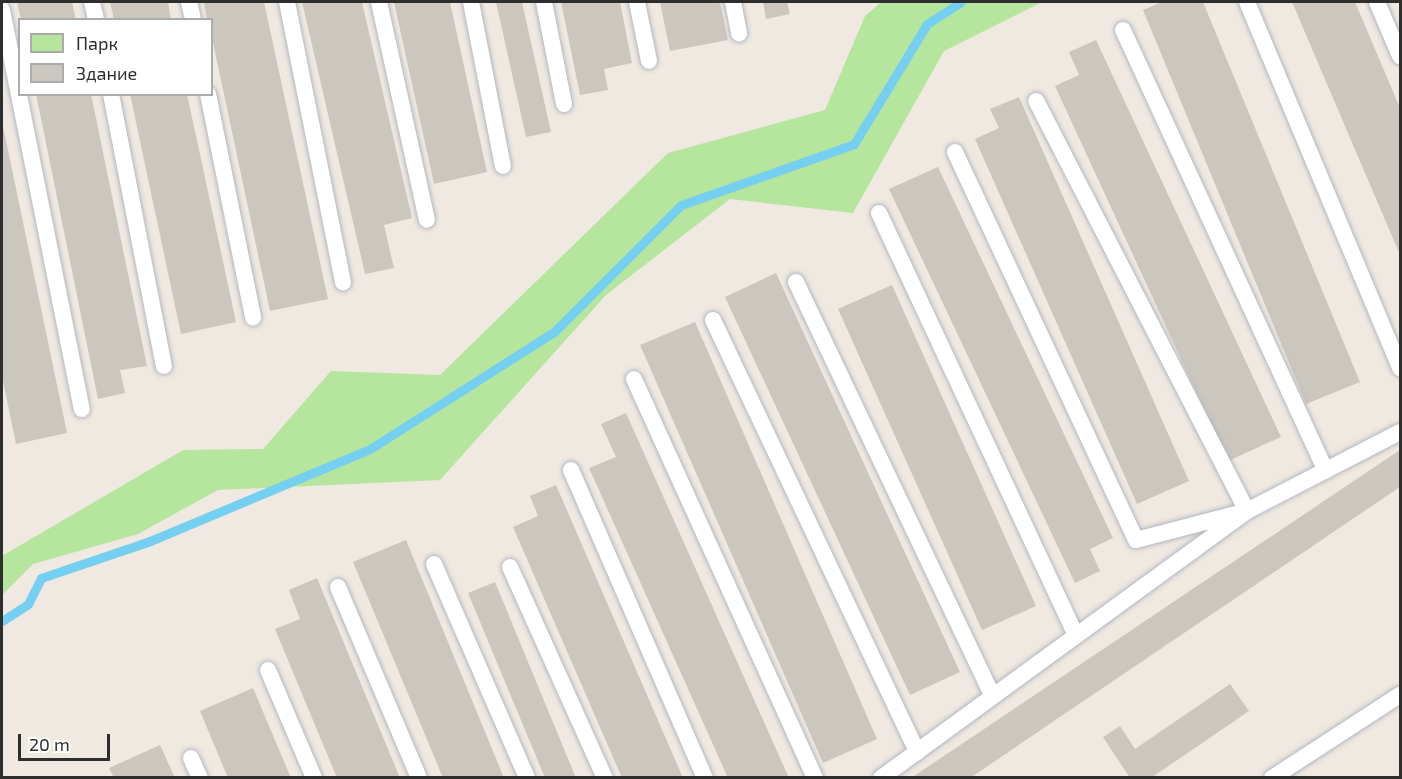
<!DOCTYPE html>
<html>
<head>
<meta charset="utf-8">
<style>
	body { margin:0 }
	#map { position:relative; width:1402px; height:779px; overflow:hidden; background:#efe9e1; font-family:"Exo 2",sans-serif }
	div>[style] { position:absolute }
	.green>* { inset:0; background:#b6e59e }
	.stream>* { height:9px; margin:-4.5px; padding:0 4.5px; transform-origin:4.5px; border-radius:4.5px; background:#75cff0 }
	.building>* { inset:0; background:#cbc7bf }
	.roads { filter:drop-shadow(0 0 2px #b4b7c1) drop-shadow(0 0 2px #b4b7c1) }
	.service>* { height:16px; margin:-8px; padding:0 8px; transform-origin:8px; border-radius:8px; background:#fff }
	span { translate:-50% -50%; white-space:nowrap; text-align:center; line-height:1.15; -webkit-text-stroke:6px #fff; paint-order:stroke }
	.frame { position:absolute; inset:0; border:3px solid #2e2e2e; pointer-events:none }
	.legend { position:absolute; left:18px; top:18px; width:195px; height:78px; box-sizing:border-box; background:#fff; border:2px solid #ababab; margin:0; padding:8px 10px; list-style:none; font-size:18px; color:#2e2e2e }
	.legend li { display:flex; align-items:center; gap:12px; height:30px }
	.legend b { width:30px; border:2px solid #ababab }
	.scale { position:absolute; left:18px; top:734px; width:92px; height:27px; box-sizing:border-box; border:3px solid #2e2e2e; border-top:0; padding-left:8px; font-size:18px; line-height:21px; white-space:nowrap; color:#2e2e2e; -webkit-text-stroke:4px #fff; paint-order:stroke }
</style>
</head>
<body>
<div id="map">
	<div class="green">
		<div style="clip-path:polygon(881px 2px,1042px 2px,944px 51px,853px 213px,730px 199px,606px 295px,440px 480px,218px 490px,138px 534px,33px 564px,2px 595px,2px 556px,183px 450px,263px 449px,331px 371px,440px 375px,668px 153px,825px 110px,865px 16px)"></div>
	</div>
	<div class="stream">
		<div style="left:2px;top:621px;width:31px;rotate:-33deg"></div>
		<div style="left:28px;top:604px;width:29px;rotate:-63deg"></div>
		<div style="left:41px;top:578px;width:115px;rotate:-18.7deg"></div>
		<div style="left:150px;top:541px;width:238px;rotate:-22.7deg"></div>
		<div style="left:370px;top:449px;width:219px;rotate:-32.5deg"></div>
		<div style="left:555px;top:331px;width:178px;rotate:-45deg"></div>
		<div style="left:681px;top:205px;width:183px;rotate:-19.4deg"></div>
		<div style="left:854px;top:144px;width:140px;rotate:-58.7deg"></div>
		<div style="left:927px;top:24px;width:40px;rotate:-32.9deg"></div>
	</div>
	<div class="building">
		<div style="clip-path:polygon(17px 2px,72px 2px,76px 20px,21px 20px)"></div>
		<div style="clip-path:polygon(110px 2px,168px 2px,171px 20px,114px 20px)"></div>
		<div style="clip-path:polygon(204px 2px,264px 2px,328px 299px,270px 311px,212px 38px,212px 20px,207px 20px)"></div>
		<div style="clip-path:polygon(302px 2px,362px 2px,412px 218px,384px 225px,394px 268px,365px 274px)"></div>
		<div style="clip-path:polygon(394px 2px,450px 2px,487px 172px,434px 184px)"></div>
		<div style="clip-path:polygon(496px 2px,522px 2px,551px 132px,526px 137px)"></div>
		<div style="clip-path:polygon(561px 2px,620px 2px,632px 63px,604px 69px,608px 90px,580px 95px)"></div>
		<div style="clip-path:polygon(660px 2px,720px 2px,728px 40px,670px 51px)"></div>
		<div style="clip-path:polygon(763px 2px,787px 2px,790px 14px,766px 19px)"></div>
		<div style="clip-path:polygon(1162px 2px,1203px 2px,1360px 382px,1306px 404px,1143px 10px)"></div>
		<div style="clip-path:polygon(1292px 2px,1355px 2px,1400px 108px,1400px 255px)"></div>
		<div style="clip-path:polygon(1096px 40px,1281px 437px,1228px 461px,1055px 86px,1079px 75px,1069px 52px)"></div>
		<div style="clip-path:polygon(36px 94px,91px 94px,147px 366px,120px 370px,125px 393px,98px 399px)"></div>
		<div style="clip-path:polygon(130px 94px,187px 94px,236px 322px,181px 334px)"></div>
		<div style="clip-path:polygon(1019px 97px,1189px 481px,1137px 504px,975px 139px,999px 128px,990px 109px)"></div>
		<div style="clip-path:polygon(3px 126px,67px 433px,16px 444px,2px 376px)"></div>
		<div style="clip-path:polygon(938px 167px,1113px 538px,1090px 549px,1100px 571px,1075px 583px,889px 189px)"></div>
		<div style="clip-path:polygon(776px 273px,960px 672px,910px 695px,725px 297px)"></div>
		<div style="clip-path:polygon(892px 285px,1036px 606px,982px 630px,838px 309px)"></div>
		<div style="clip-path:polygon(695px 322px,877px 739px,823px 763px,640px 345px)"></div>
		<div style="clip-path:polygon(626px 413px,789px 778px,728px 778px,589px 468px,616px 457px,601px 424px)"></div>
		<div style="clip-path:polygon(1400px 450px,1400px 487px,970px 778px,911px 778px)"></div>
		<div style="clip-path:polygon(556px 485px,683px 778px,622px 778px,513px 527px,538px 516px,530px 496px)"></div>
		<div style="clip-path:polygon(406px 540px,504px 778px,443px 778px,353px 562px)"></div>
		<div style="clip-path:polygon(317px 578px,400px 778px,337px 778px,275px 629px,300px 619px,289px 590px)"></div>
		<div style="clip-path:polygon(495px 582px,576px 778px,545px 778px,468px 593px)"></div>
		<div style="clip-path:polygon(1230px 684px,1249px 711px,1151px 778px,1130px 778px,1103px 737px,1120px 726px,1135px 749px)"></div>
		<div style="clip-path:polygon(253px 688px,291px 778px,228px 778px,200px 711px)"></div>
		<div style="clip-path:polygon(160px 745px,175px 778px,114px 778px,109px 768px)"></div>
	</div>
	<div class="roads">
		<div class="service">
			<div style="left:92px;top:2px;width:18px;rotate:77deg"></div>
			<div style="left:189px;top:2px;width:18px;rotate:77deg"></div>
			<div style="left:287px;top:2px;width:286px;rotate:78.7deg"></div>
			<div style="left:379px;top:2px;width:223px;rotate:77.6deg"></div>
			<div style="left:471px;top:2px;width:167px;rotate:79deg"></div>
			<div style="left:544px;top:2px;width:104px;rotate:78.9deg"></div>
			<div style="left:637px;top:2px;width:60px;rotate:78.5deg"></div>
			<div style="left:733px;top:2px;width:32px;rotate:79deg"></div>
			<div style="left:1247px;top:2px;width:397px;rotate:67.3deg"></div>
			<div style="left:1377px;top:2px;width:59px;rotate:66.9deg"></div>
			<div style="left:2px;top:10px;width:407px;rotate:78.7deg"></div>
			<div style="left:1123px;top:30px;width:485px;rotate:65.3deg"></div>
			<div style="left:111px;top:94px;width:277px;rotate:79deg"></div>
			<div style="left:208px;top:94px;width:228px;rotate:78.6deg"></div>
			<div style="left:955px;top:152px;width:428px;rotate:65deg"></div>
			<div style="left:1136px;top:540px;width:115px;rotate:-14.6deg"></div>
			<div style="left:1247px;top:511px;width:461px;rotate:-117.2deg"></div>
			<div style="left:879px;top:213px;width:466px;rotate:65deg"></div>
			<div style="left:796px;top:282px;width:458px;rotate:64.6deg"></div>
			<div style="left:713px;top:320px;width:478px;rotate:64.7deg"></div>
			<div style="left:634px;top:379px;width:438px;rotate:65.6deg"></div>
			<div style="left:571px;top:470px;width:336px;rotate:66.5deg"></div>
			<div style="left:434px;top:564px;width:233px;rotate:66.5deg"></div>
			<div style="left:510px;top:567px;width:231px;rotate:65.8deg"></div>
			<div style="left:338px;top:587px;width:207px;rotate:67deg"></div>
			<div style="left:268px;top:670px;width:117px;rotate:66.9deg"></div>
			<div style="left:191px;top:758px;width:22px;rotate:66deg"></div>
			<div style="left:881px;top:778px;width:453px;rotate:-36.1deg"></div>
			<div style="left:1247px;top:511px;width:172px;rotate:-27.3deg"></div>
			<div style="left:1272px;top:778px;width:153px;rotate:-33deg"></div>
		</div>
	</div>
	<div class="frame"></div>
	<ul class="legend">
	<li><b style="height:16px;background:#b6e59e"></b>Парк</li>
	<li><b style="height:16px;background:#cbc7bf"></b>Здание</li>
	</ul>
	<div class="scale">20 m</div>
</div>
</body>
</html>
